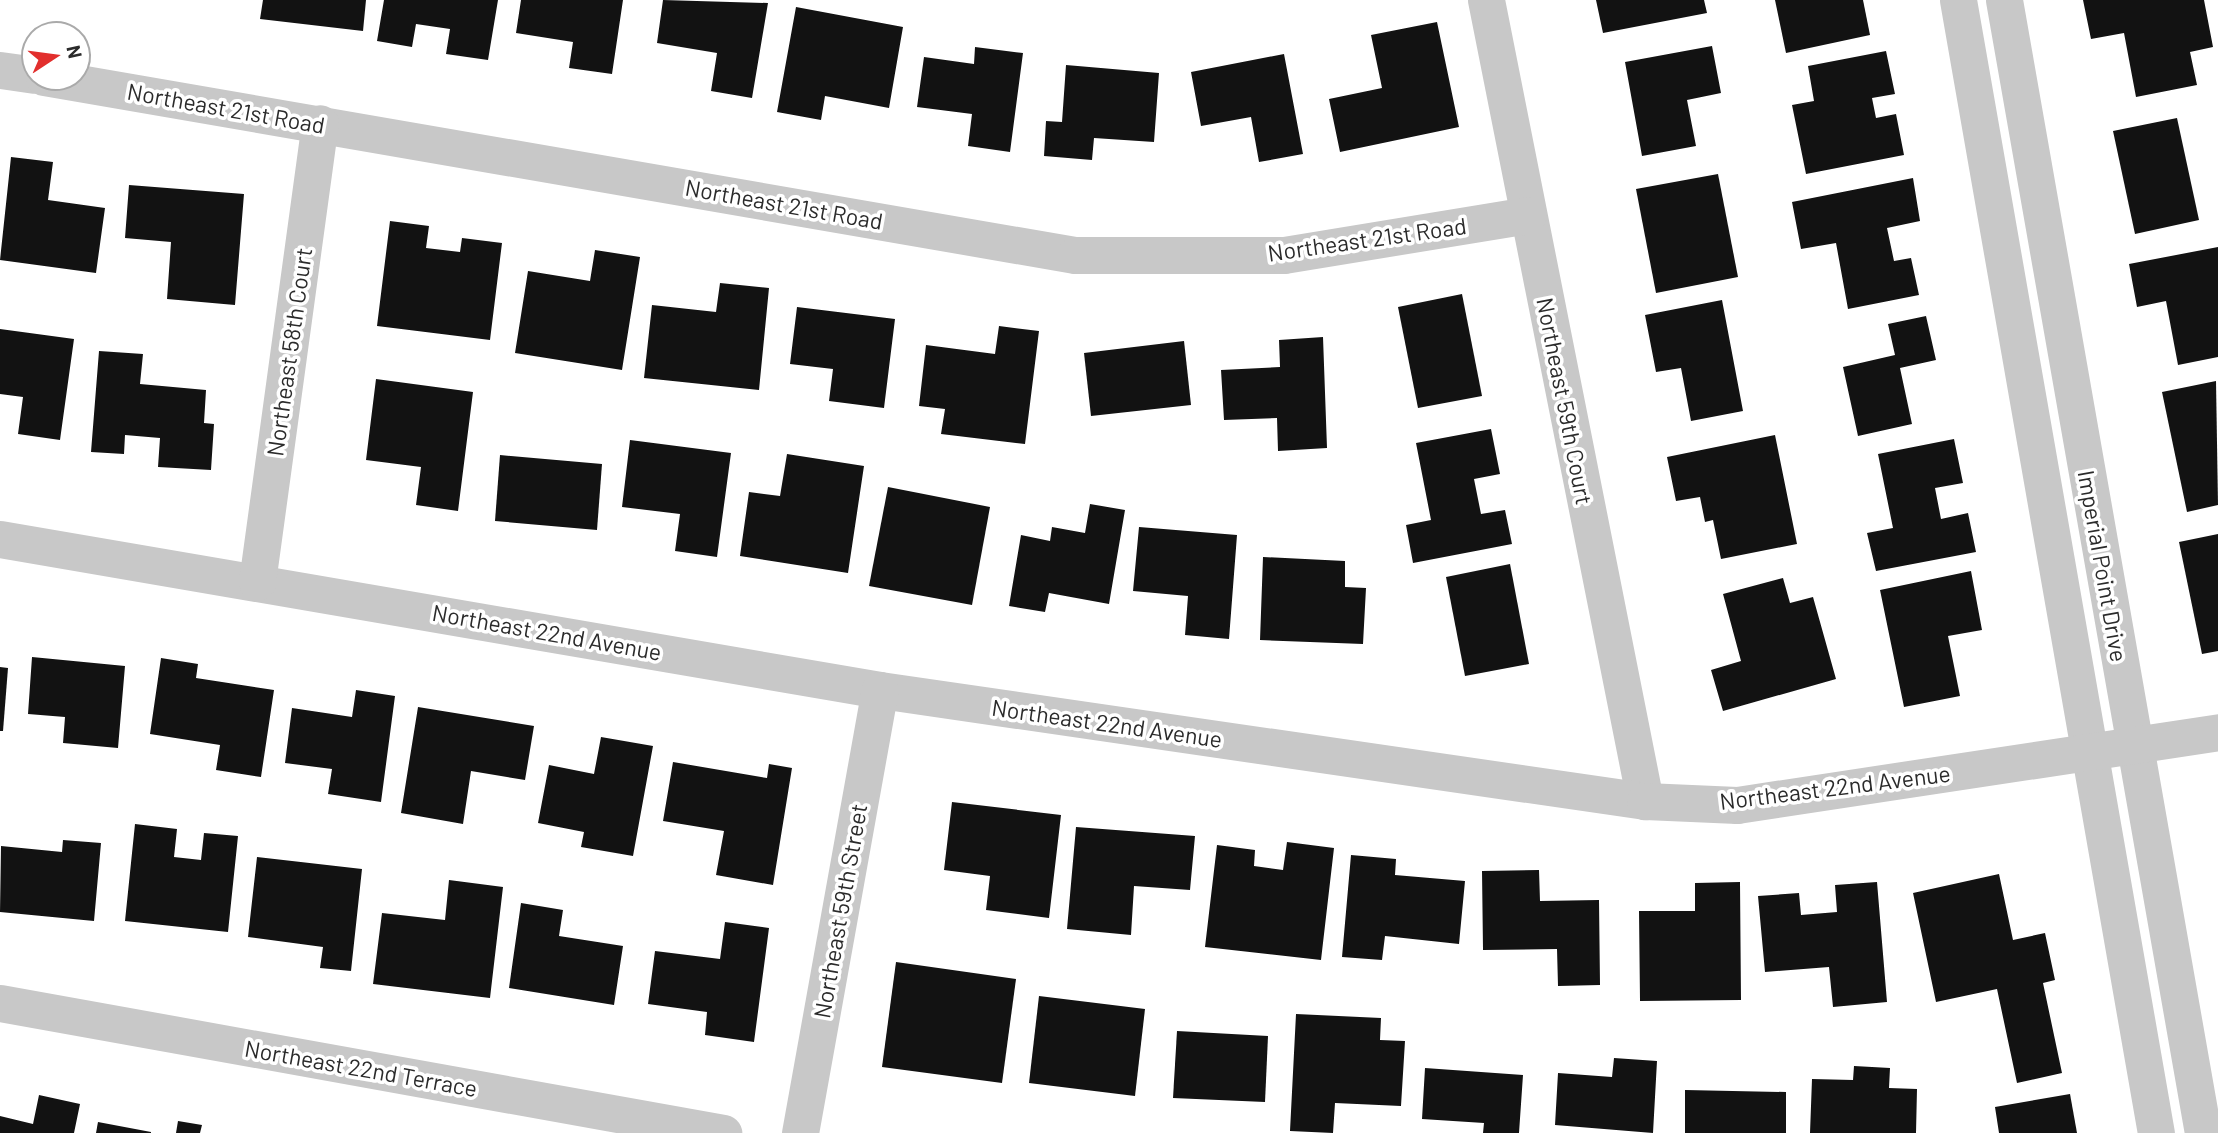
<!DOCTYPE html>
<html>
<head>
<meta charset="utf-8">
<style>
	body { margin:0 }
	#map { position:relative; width:2218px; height:1133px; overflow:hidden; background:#fff; font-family:Barlow,sans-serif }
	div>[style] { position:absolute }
	.building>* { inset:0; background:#121212 }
	.minor>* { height:37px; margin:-18.5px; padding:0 18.5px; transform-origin:18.5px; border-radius:18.5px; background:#c8c8c8 }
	span { translate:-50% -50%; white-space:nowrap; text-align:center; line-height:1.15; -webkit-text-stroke:7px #fff; paint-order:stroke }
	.street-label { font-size:23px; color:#2b2b2b }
	.north { position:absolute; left:21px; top:21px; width:70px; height:70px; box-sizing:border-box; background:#fff; border:2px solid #aaa; border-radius:50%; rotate:77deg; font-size:19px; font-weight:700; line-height:28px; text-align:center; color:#2b2b2b }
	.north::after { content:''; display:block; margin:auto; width:24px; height:32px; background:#e22f2d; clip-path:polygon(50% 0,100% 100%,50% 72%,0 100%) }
</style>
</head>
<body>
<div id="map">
	<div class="building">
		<div style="clip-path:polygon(263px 0,366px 0,363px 31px,260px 19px)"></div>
		<div style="clip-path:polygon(384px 0,498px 0,488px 60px,446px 54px,450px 29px,416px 24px,412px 47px,377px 41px)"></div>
		<div style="clip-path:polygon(521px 0,623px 0,612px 74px,569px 68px,573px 42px,516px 33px)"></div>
		<div style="clip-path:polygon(663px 0,768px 3px,752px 98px,711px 91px,717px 53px,657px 43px)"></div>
		<div style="clip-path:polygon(1596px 0,1704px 0,1707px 13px,1603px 33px)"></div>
		<div style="clip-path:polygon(1775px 0,1863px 0,1870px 35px,1786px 53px)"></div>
		<div style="clip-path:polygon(2083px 0,2204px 0,2213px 47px,2190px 52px,2197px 85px,2136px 97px,2124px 33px,2091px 39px)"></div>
		<div style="clip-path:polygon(796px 7px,903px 27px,889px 108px,825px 96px,821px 120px,777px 112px)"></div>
		<div style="clip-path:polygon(1437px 22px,1459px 127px,1340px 152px,1329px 99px,1382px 88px,1371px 35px)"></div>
		<div style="clip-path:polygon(1712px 46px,1721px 93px,1687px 100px,1696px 146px,1642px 156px,1625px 62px)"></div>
		<div style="clip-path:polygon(975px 47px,1023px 53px,1010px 152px,968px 146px,972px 114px,917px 107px,924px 57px,974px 64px)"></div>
		<div style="clip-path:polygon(1886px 51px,1895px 94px,1872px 98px,1876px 118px,1896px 114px,1904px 155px,1806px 174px,1792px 105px,1814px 101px,1808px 66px)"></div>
		<div style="clip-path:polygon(1284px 54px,1303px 154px,1259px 162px,1251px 117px,1201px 126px,1191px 72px)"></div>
		<div style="clip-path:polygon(1066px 65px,1159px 73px,1154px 142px,1094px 138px,1092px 160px,1044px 156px,1046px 121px,1062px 122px)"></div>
		<div style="clip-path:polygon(2177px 118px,2199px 220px,2135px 234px,2113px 131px)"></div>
		<div style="clip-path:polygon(11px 157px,53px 162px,48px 200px,105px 208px,96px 273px,0 260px)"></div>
		<div style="clip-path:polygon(1718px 174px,1738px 277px,1656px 293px,1636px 189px)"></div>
		<div style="clip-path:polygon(1913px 178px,1920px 221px,1887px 228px,1894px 261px,1911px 258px,1919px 295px,1848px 309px,1836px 243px,1801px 249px,1792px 202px)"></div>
		<div style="clip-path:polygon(129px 185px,244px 194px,235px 305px,167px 299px,171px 242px,125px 238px)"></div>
		<div style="clip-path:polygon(390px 221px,429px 226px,426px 248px,460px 252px,462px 238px,502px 243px,490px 340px,377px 326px)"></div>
		<div style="clip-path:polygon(2218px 247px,2218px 357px,2178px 365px,2166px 301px,2137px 307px,2129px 264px)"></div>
		<div style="clip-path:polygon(595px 250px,640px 257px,622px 370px,515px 353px,528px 271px,590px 281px)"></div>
		<div style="clip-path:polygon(720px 283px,769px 288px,759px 390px,644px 378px,652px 305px,716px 312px)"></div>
		<div style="clip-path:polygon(1462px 294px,1482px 396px,1418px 408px,1398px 307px)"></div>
		<div style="clip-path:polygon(1722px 300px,1743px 411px,1691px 421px,1681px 368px,1656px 372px,1645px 315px)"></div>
		<div style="clip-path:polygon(797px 307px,895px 319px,884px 408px,829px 401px,833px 369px,790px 364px)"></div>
		<div style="clip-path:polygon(1926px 316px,1936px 360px,1900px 368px,1912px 424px,1858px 436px,1843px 367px,1895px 355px,1888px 324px)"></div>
		<div style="clip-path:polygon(999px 326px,1039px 331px,1025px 444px,941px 434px,945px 409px,919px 406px,926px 345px,995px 354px)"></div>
		<div style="clip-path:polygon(0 329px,74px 339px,60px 440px,18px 434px,23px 397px,0 394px)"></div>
		<div style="clip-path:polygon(1323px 337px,1327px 448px,1278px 451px,1277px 418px,1224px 420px,1221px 370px,1280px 367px,1279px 340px)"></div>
		<div style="clip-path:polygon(1184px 341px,1191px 405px,1091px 416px,1084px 353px)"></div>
		<div style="clip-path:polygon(99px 351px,143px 354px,140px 384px,206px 390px,204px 423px,214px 424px,211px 470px,158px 467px,160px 438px,125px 435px,124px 454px,91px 452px)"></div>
		<div style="clip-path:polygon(376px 379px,473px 392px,458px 511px,416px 505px,421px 467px,366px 460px)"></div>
		<div style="clip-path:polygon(2216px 381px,2218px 505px,2187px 512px,2162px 392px)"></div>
		<div style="clip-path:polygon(1491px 429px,1500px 474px,1474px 479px,1481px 514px,1505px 510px,1512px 544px,1413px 563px,1406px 525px,1431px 520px,1416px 443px)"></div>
		<div style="clip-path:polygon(1775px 435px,1797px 544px,1721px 559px,1713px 520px,1705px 522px,1700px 497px,1676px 501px,1667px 457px)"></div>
		<div style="clip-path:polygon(1954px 439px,1963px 483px,1935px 488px,1941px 519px,1968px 513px,1976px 552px,1876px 571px,1867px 533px,1893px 528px,1878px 454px)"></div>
		<div style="clip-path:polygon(630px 440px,731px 453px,717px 557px,675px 551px,680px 514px,622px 507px)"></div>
		<div style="clip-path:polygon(787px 454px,864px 466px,848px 573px,740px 556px,749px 492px,780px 496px)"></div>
		<div style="clip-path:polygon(500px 455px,602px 464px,597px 530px,495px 521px)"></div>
		<div style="clip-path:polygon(888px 487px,990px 507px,972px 605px,869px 586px)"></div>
		<div style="clip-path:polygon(1090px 504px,1125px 510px,1109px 604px,1049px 593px,1045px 612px,1009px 606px,1021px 535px,1050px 541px,1052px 527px,1085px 533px)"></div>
		<div style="clip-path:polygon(1139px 527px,1237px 535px,1229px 639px,1185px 635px,1188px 596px,1133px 591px)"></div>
		<div style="clip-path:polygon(2218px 534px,2218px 651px,2202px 654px,2179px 542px)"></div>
		<div style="clip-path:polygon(1263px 557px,1345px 561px,1345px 587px,1366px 588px,1363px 644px,1260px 640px)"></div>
		<div style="clip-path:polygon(1510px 564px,1529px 664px,1465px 676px,1446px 577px)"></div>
		<div style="clip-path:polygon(1971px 571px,1982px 630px,1948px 636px,1960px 696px,1904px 707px,1880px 590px)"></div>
		<div style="clip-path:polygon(1783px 578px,1790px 603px,1813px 597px,1836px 679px,1723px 711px,1711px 670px,1741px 661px,1723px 594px)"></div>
		<div style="clip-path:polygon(32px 657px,125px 666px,118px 748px,63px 743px,65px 717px,28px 714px)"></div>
		<div style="clip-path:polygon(161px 658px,198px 664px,196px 678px,274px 690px,261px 777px,216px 770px,220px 745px,150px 734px)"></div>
		<div style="clip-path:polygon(0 667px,8px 668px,3px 731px,0 731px)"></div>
		<div style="clip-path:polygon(356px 690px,395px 696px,381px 802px,328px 794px,332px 769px,285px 763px,292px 708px,352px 717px)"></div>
		<div style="clip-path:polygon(418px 707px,534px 726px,525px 780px,471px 771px,463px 824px,401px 813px)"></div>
		<div style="clip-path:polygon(601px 737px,653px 746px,633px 856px,581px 847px,584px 832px,538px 823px,549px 765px,594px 774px)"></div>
		<div style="clip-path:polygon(673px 762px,767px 778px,769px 764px,792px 768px,773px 885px,716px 875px,724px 831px,663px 821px)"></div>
		<div style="clip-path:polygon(952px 802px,1061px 815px,1049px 918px,986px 910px,990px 876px,944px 870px)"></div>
		<div style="clip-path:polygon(135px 824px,177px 829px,174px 857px,201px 860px,204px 833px,238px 836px,228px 932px,125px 921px)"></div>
		<div style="clip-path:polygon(1076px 827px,1195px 836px,1190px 890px,1134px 886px,1131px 935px,1067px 929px)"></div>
		<div style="clip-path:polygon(63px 840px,101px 843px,94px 921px,0 912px,1px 846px,62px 852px)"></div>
		<div style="clip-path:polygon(1287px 842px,1334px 848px,1321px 960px,1205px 947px,1217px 845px,1255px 850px,1254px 866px,1283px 870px)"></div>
		<div style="clip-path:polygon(1351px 855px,1396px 859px,1395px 875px,1465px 881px,1459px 944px,1385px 936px,1382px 960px,1342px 957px)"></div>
		<div style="clip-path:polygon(257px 857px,362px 869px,351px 971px,320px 968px,323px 947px,248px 937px)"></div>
		<div style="clip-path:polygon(1539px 870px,1540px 901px,1599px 900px,1600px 985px,1558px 986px,1557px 949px,1483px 950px,1482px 871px)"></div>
		<div style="clip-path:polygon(1999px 874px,2013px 940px,2045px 933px,2055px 980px,2043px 983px,2062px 1073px,2017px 1083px,1997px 989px,1936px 1002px,1913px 893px)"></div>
		<div style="clip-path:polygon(449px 880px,503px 887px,490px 998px,373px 984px,382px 913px,445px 920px)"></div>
		<div style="clip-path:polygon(1740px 882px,1741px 1000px,1640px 1001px,1639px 911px,1695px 911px,1695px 883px)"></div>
		<div style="clip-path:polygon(1877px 882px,1887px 1002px,1833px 1007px,1829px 967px,1765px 972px,1758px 896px,1799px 893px,1801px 915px,1837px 912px,1835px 885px)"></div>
		<div style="clip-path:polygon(521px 903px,563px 910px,559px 936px,623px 946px,614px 1005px,509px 988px)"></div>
		<div style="clip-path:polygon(725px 922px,769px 928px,754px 1042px,705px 1035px,707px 1012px,648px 1004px,655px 951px,720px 959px)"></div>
		<div style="clip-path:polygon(896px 962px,1016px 979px,1002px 1083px,882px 1067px)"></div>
		<div style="clip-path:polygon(1039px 996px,1145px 1009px,1135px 1096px,1029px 1083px)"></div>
		<div style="clip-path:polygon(1296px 1014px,1381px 1018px,1380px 1040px,1405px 1041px,1401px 1106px,1335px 1103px,1333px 1133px,1290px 1131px)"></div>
		<div style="clip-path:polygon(1177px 1031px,1268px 1036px,1265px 1102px,1173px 1098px)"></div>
		<div style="clip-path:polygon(1614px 1058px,1657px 1061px,1653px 1133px,1555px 1125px,1558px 1073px,1612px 1077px)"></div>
		<div style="clip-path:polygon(1854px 1066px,1890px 1068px,1889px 1088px,1917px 1089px,1916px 1133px,1810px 1133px,1812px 1079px,1853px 1080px)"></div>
		<div style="clip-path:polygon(1425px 1068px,1523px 1075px,1519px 1133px,1483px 1133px,1484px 1123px,1422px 1119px)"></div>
		<div style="clip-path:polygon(1685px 1090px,1786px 1092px,1786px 1133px,1685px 1133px)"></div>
		<div style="clip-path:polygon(2070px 1094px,2077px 1133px,1999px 1133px,1995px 1107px)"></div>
		<div style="clip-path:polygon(39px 1095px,80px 1104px,74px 1133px,0 1133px,0 1116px,33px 1124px)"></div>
		<div style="clip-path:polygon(178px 1121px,202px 1125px,200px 1133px,176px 1133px)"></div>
		<div style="clip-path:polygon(98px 1122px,151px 1132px,151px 1133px,96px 1133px)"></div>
	</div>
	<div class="minor">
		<div style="left:1486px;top:0;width:817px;rotate:78.77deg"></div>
		<div style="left:1958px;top:0;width:1150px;rotate:80.09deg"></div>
		<div style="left:2004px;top:0;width:1150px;rotate:80.04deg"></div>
		<div style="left:0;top:70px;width:35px;rotate:8deg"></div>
		<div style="left:44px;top:77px;width:1046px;rotate:9.8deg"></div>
		<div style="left:1075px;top:255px;width:209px"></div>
		<div style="left:1284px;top:255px;width:247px;rotate:-9.3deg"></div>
		<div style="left:0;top:539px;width:893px;rotate:9.74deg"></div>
		<div style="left:880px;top:690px;width:773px;rotate:8.26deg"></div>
		<div style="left:1645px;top:801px;width:92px;rotate:2.5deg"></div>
		<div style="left:1737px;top:805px;width:487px;rotate:-8.6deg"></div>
		<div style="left:257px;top:582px;width:463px;rotate:-82.2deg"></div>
		<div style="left:0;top:1003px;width:735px;rotate:10.19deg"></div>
		<div style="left:800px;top:1133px;width:450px;rotate:-79.8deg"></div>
	</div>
	<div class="street-label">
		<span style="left:226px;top:108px;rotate:10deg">Northeast 21st Road</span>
		<span style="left:784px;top:204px;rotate:10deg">Northeast 21st Road</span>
		<span style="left:1367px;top:239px;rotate:-8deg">Northeast 21st Road</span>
		<span style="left:289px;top:352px;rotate:-82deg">Northeast 58th Court</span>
		<span style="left:1565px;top:401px;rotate:79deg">Northeast 59th Court</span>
		<span style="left:2103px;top:566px;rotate:80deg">Imperial Point Drive</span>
		<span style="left:547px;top:632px;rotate:10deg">Northeast 22nd Avenue</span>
		<span style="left:1107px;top:723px;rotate:8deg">Northeast 22nd Avenue</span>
		<span style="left:1835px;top:787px;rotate:-7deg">Northeast 22nd Avenue</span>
		<span style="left:840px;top:911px;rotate:-80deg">Northeast 59th Street</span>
		<span style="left:361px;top:1068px;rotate:10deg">Northeast 22nd Terrace</span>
	</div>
	<div class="north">N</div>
</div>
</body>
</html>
